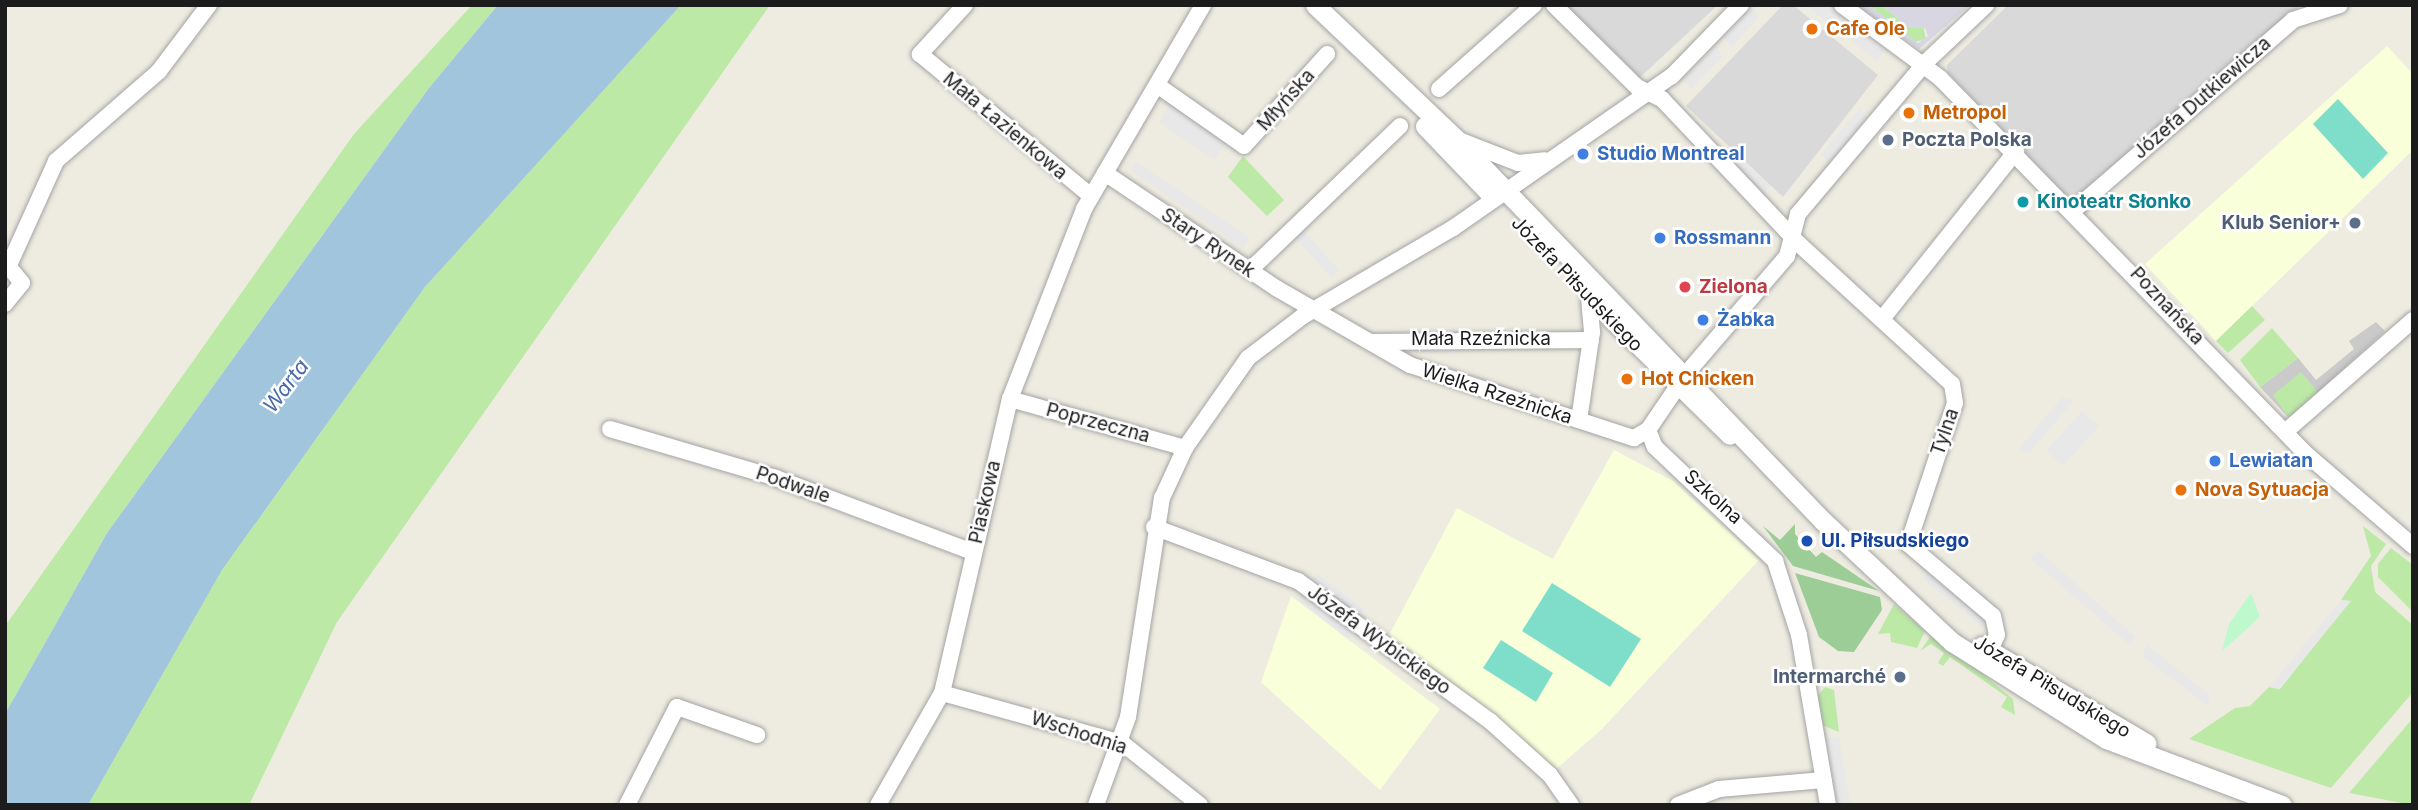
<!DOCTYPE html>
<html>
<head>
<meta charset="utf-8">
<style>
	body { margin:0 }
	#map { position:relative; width:2418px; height:810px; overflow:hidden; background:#eeece1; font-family:Inter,sans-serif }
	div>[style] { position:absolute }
	.residential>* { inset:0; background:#dad9d9 }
	.education>* { inset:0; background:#f9ffd9 }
	.religious>* { inset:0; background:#cacaca }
	.grass>* { inset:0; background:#bce9a6 }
	.forest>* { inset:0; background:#9dcd96 }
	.park>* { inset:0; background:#bdf9cc }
	.pitch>* { inset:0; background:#7edec9 }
	.parking>* { inset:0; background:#e8e8e8 }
	.plaza>* { inset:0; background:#d8d6e3 }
	.water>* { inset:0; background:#a1c5dc }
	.roads { filter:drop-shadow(0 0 2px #a3a3a3) drop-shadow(0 0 2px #a3a3a3) }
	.minor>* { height:16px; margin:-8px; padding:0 8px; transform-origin:8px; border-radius:8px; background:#fff }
	.tertiary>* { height:19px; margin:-9.5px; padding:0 9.5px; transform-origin:9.5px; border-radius:9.5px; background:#fff }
	.dots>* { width:19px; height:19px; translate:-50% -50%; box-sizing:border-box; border:4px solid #fff; border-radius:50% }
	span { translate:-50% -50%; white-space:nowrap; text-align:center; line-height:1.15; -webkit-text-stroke:5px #fff; paint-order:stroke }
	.food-label { font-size:19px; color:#c56008; font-weight:700 }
	.left { translate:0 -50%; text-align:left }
	.street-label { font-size:19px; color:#1c1c1c }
	.service-label { font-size:19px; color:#4e5e75; font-weight:700 }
	.right { translate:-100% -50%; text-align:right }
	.shop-label { font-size:19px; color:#366cbe; font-weight:700 }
	.culture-label { font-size:19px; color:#0d838f; font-weight:700 }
	.health-label { font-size:19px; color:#be3a42; font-weight:700 }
	.transit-label { font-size:19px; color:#164399; font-weight:700 }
	.water-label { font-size:21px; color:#496aab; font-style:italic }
	.frame { position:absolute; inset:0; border:7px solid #1c1c1c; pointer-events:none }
</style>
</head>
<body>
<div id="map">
	<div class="residential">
		<div style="clip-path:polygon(1559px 5px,1718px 5px,1636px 81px)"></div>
		<div style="clip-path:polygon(1783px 5px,1793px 5px,1878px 75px,1783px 197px,1686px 106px)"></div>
		<div style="clip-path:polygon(2008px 5px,2300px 6px,2071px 201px,1948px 73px,1947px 65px)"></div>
	</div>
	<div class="education">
		<div style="clip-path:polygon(2387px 46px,2413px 74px,2413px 150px,2216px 341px,2145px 264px)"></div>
		<div style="clip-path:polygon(1614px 450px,1673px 481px,1759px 560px,1602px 729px,1555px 770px,1388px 637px,1457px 508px,1553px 559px)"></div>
		<div style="clip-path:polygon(1291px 596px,1440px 709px,1380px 790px,1261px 682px)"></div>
	</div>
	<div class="religious">
		<div style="clip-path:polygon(2376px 322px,2385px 331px,2289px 418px,2260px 387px,2298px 358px,2316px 380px,2354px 349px,2349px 341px)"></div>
	</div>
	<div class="grass">
		<div style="clip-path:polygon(472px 5px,498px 5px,429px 88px,107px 533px,5px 714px,5px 626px,354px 134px)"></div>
		<div style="clip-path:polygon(681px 5px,770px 5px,337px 622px,249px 805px,88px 805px,222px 570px,425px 287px)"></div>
		<div style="clip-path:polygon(1869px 5px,1881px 5px,1910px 28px,1923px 26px,1926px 39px,1914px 42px)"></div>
		<div style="clip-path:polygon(1243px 156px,1284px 200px,1267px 216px,1228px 177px)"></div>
		<div style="clip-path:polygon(2252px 306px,2265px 320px,2228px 353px,2216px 341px)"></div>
		<div style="clip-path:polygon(2272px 328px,2298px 358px,2260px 387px,2240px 360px)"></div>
		<div style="clip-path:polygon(2301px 372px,2318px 392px,2289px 418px,2273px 395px)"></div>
		<div style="clip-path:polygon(2363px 526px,2386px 544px,2371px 566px,2375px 592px,2413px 625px,2413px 692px,2331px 788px,2189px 739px,2235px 708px,2250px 706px,2269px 687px,2280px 689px,2350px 601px,2341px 600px,2371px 556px)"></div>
		<div style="clip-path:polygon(2391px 548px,2413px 565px,2413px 612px,2378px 577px,2378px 564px)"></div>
		<div style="clip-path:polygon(1894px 604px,1925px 631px,1917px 648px,1891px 642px,1890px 633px,1878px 634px)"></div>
		<div style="clip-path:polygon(1933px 633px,2013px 699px,2015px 715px,2001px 707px,2007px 697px,1950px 657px,1943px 666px,1938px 663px,1944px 653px,1931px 644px,1920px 651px)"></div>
		<div style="clip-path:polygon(1825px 687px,1834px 690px,1839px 732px,1822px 725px,1817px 697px)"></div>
		<div style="clip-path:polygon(2413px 718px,2413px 805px,2349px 793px)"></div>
	</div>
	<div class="forest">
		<div style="clip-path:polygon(1795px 524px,1795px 534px,1816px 557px,1822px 552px,1879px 591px,1793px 566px,1763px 526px,1780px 540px)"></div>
		<div style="clip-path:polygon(1795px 573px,1880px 597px,1882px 610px,1854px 652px,1838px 651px,1819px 637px)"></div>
	</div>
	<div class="park">
		<div style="clip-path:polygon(2251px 593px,2260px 617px,2222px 651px,2229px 624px)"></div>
	</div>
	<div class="pitch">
		<div style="clip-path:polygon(2338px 99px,2388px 153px,2363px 179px,2313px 124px)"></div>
		<div style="clip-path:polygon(1552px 583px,1641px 639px,1610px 687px,1522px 631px)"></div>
		<div style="clip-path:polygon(1501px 640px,1553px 673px,1536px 702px,1483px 668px)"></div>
	</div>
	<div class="parking">
		<div style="clip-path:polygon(1805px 5px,1826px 5px,1885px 51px,1877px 61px)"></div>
		<div style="clip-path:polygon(1752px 7px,1759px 17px,1731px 48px,1724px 36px)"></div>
		<div style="clip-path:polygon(1716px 46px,1723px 57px,1691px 89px,1683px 79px)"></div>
		<div style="clip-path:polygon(1171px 103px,1227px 142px,1214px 160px,1159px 122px)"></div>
		<div style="clip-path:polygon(1860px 107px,1867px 118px,1828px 164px,1821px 154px)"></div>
		<div style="clip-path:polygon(1733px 151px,1770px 186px,1762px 198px,1725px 161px)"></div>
		<div style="clip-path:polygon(1136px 161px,1250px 238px,1243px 248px,1129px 170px)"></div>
		<div style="clip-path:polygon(1303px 230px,1339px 270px,1331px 277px,1295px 238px)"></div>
		<div style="clip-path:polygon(2062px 397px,2074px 400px,2030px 452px,2018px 450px)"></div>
		<div style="clip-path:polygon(2082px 411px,2099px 426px,2063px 466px,2046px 451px)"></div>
		<div style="clip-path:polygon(2038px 550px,2136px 637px,2129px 645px,2030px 558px)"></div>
		<div style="clip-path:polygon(1929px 569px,1988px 617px,1981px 626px,1922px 578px)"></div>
		<div style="clip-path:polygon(1318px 574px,1364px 609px,1358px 616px,1312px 581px)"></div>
		<div style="clip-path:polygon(1304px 592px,1355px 631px,1348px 639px,1298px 600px)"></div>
		<div style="clip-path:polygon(2341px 600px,2351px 601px,2279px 689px,2269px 687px)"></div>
		<div style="clip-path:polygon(2146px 644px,2210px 695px,2208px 706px,2143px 657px)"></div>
		<div style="clip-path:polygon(1839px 737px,1850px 803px,1836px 805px,1825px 739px)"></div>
	</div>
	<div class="plaza">
		<div style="clip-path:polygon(1857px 5px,1869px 5px,1918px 43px,1928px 36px,1925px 28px,1910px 28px,1881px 5px,1970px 5px,1919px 49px)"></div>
	</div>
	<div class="water">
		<div style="clip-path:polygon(498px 5px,681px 5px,425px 287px,222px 570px,88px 805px,5px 805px,5px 714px,107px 533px,429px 88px)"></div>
	</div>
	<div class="roads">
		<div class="minor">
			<div style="left:965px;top:5px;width:67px;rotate:132.6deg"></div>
			<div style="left:920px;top:54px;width:222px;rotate:39.7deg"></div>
			<div style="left:1554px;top:5px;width:117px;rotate:44.7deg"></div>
			<div style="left:1637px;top:87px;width:28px;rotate:26deg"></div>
			<div style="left:1662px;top:99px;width:199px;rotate:46.6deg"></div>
			<div style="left:1799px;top:244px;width:207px;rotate:42.5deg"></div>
			<div style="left:1952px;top:384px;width:19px;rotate:81deg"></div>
			<div style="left:1955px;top:403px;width:149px;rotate:108.4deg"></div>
			<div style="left:1908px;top:544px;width:111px;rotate:40.3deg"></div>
			<div style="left:1993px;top:616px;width:19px;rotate:78deg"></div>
			<div style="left:1997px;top:635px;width:19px;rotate:115deg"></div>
			<div style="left:1842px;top:5px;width:122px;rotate:36.7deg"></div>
			<div style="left:1940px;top:78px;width:523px;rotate:45.77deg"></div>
			<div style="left:2305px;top:453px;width:143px;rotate:40.7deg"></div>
			<div style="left:1157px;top:85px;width:106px;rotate:35deg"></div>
			<div style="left:1244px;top:146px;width:124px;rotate:-47.9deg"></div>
			<div style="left:1439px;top:89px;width:127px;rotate:-41.5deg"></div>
			<div style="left:1456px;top:139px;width:66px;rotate:21.2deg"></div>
			<div style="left:1518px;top:163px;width:27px;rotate:-6deg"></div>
			<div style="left:1105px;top:173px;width:206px;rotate:33.9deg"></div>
			<div style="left:1276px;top:288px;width:155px;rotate:29.9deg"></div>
			<div style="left:1410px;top:365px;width:236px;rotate:18.1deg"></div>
			<div style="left:1634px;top:438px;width:16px;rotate:-30deg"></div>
			<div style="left:1648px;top:430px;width:68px;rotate:-55.8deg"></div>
			<div style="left:1686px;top:374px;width:155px;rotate:-49.4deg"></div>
			<div style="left:1787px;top:256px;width:43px;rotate:-75.3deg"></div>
			<div style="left:1798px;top:214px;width:199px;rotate:-49.9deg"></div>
			<div style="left:1926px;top:62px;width:83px;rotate:-43.5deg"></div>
			<div style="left:2074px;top:210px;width:290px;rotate:-40.9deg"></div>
			<div style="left:2293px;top:20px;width:49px;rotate:-17.7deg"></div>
			<div style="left:5px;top:262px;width:27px;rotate:51deg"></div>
			<div style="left:22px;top:283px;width:27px;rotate:129deg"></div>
			<div style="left:10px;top:263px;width:112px;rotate:-65.7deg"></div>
			<div style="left:56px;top:161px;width:137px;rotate:-41.1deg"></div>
			<div style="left:159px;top:71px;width:83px;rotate:-52.9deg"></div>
			<div style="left:1250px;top:270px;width:208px;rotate:-43.8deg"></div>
			<div style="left:1882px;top:319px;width:215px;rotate:-51.4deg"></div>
			<div style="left:1371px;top:342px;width:220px;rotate:-0.5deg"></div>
			<div style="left:1010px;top:399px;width:182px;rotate:15.6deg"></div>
			<div style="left:1579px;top:420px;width:89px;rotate:-81.6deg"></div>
			<div style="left:1592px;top:332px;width:36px;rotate:-95deg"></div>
			<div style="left:610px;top:429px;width:173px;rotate:16.4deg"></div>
			<div style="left:776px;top:478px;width:210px;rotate:20.6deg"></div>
			<div style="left:1648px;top:430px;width:18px;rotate:68deg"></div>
			<div style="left:1655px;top:447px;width:166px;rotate:43.5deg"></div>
			<div style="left:1775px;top:561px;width:78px;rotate:72deg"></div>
			<div style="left:1799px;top:635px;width:172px;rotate:80.3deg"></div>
			<div style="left:2285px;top:432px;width:170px;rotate:-41.2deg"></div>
			<div style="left:1154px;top:527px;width:154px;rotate:20.6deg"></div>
			<div style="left:1298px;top:581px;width:238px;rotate:36.1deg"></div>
			<div style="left:1490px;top:721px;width:81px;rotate:42deg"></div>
			<div style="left:1550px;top:775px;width:37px;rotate:55deg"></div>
			<div style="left:942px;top:693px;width:187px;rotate:15.5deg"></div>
			<div style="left:1122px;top:743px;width:100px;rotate:38.5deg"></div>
			<div style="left:627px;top:805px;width:110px;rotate:-63deg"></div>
			<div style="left:677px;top:707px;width:85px;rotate:19.3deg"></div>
			<div style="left:878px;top:805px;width:129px;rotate:-60.3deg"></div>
			<div style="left:942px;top:693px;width:302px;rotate:-77deg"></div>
			<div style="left:1010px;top:399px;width:204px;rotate:-68.7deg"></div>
			<div style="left:1084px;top:209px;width:236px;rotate:-59.7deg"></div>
			<div style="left:1096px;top:805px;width:94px;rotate:-70deg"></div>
			<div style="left:1128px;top:717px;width:222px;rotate:-81.2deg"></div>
			<div style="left:1162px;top:498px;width:55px;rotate:-65.3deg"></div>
			<div style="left:1185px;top:448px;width:110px;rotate:-55deg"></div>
			<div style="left:1248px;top:358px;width:69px;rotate:-37.4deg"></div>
			<div style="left:1303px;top:316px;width:174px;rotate:-30.4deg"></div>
			<div style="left:1453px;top:228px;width:267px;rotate:-34.8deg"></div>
			<div style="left:1672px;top:76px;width:99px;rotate:-45.8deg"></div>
			<div style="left:1678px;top:805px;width:44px;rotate:-21.3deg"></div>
			<div style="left:1719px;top:789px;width:105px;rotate:-4.9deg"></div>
		</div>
		<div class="tertiary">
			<div style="left:1315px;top:5px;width:195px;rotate:43.5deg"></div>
			<div style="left:1456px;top:139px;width:530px;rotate:46.15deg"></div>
			<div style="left:1823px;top:521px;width:177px;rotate:43.2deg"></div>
			<div style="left:1952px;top:642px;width:182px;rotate:32.2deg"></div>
			<div style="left:2106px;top:739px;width:188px;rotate:20.6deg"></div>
			<div style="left:1425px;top:126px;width:98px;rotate:46.2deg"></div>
			<div style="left:1612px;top:319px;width:165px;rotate:44.5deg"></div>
			<div style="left:1982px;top:646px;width:191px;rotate:30.6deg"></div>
		</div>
	</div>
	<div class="dots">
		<div style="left:1812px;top:29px;background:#e8710a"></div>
		<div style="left:1909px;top:113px;background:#e8710a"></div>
		<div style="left:1888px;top:140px;background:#5c6f8a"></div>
		<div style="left:1583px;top:154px;background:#3f7fe0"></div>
		<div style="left:2023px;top:202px;background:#0f9aa8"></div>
		<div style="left:2355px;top:223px;background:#5c6f8a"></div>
		<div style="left:1660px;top:238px;background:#3f7fe0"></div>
		<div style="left:1685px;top:287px;background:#e0444e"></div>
		<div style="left:1703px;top:320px;background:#3f7fe0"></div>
		<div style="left:1627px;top:379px;background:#e8710a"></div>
		<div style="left:2215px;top:461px;background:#3f7fe0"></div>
		<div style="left:2181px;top:490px;background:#e8710a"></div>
		<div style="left:1807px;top:541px;background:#1a4fb4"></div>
		<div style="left:1900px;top:677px;background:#5c6f8a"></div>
	</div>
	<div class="food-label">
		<span class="left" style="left:1826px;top:29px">Cafe Ole</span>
		<span class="left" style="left:1923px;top:113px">Metropol</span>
		<span class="left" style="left:1641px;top:379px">Hot Chicken</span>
		<span class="left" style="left:2195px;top:490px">Nova Sytuacja</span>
	</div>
	<div class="street-label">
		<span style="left:2202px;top:98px;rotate:-41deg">Józefa Dutkiewicza</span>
		<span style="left:1286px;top:100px;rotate:-48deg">Młyńska</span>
		<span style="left:1005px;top:126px;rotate:40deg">Mała Łazienkowa</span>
		<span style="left:1208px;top:243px;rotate:34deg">Stary Rynek</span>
		<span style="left:1577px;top:284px;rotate:46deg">Józefa Piłsudskiego</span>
		<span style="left:2167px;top:306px;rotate:47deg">Poznańska</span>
		<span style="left:1481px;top:339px">Mała Rzeźnicka</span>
		<span style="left:1497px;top:394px;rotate:18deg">Wielka Rzeźnicka</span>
		<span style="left:1098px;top:423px;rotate:15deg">Poprzeczna</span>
		<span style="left:1945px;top:432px;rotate:-71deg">Tylna</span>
		<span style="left:793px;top:485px;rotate:19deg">Podwale</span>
		<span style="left:1713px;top:497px;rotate:42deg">Szkolna</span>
		<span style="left:985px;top:502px;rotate:-77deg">Piaskowa</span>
		<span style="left:1379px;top:640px;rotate:36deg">Józefa Wybickiego</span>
		<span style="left:2052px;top:687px;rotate:31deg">Józefa Piłsudskiego</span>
		<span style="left:1079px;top:733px;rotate:18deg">Wschodnia</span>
	</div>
	<div class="service-label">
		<span class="left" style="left:1902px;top:140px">Poczta Polska</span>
		<span class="right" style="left:2341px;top:223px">Klub Senior+</span>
		<span class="right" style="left:1886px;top:677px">Intermarché</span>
	</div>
	<div class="shop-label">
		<span class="left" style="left:1597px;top:154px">Studio Montreal</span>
		<span class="left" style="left:1674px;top:238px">Rossmann</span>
		<span class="left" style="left:1717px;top:320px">Żabka</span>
		<span class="left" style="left:2229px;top:461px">Lewiatan</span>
	</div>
	<div class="culture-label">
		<span class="left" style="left:2037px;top:202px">Kinoteatr Słonko</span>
	</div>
	<div class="health-label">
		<span class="left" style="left:1699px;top:287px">Zielona</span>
	</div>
	<div class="transit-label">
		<span class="left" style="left:1821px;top:541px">Ul. Piłsudskiego</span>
	</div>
	<div class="water-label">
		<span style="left:286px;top:386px;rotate:-53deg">Warta</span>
	</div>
	<div class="frame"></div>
</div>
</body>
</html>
